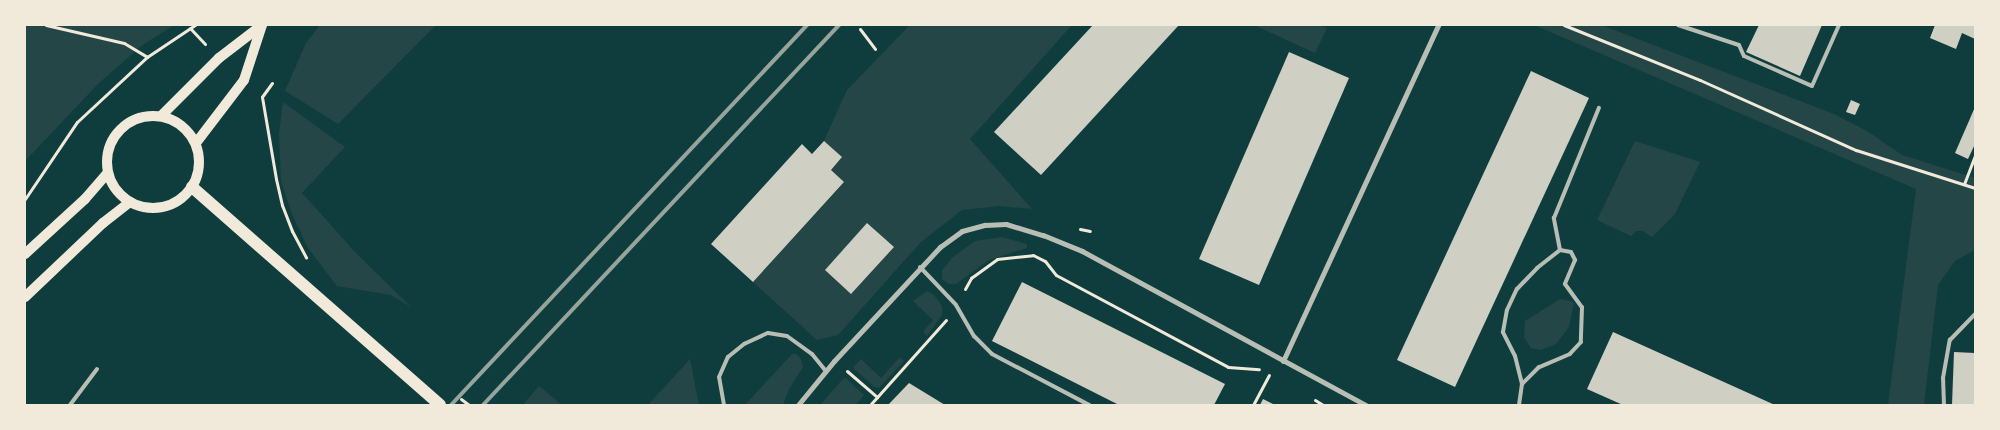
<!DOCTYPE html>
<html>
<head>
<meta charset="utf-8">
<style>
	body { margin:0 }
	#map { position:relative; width:2000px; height:430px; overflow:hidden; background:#0f3d3e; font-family:Jost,sans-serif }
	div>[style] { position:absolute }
	.green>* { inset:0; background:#244646 }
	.building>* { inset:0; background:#cfcfc3 }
	.path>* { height:3px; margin:-1.5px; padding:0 1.5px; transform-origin:1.5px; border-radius:1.5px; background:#f1e9da }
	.service>* { height:4px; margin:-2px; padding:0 2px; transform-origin:2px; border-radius:2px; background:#b8beb3 }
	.minor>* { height:5px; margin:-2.5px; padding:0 2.5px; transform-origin:2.5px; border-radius:2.5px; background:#b8beb3 }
	.secondary>* { height:10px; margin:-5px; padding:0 5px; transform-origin:5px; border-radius:5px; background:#f1e9da }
	.secondary>.ring { margin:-5px; padding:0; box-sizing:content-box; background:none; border:10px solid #f1e9da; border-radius:50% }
	.primary>* { height:12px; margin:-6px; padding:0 6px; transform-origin:6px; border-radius:6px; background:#f1e9da }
	.rail>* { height:4px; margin:-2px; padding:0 2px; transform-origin:2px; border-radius:2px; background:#97a49c }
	span { translate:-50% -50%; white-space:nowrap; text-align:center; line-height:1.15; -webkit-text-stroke:4.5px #f1e9da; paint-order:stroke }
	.frame { position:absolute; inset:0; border:26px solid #f1e9da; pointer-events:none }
</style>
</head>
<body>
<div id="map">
	<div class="green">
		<div style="clip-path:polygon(25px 25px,174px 25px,141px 46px,98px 84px,25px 161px)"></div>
		<div style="clip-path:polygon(320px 25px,436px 25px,338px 124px,285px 91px,306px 43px)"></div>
		<div style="clip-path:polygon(910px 25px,1072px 25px,970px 139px,1032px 209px,999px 206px,962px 210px,921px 242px,838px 335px,817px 340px,753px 282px,844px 183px,831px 170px,842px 157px,824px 141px,847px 90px)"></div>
		<div style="clip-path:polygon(1254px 25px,1319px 25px,1327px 28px,1315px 53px)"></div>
		<div style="clip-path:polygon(1534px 25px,1601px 25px,1834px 114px,1867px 131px,1902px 155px,1975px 178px,1975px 250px,1955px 261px,1938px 285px,1924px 405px,1888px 405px,1916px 189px)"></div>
		<div style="clip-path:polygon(283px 102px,345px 147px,302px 193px,355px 252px,411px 307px,391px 295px,337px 286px,308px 248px,292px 214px,281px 181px,279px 133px)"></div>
		<div style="clip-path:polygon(1635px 141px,1700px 162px,1675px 214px,1652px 237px,1643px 231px,1636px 231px,1631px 236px,1597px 220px)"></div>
		<div style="clip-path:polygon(1002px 237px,1027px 244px,1027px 248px,989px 260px,956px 284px,949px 284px,942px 279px,942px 270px,953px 257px,975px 241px)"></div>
		<div style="clip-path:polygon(927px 291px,934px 295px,942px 306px,942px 315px,927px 336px,923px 332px,933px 320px,913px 301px)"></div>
		<div style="clip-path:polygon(1560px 299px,1571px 301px,1574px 303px,1569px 327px,1556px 344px,1541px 350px,1531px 348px,1524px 337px,1525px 321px)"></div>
		<div style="clip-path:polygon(792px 354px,796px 354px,801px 359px,803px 367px,789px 389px,783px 405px,745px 405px)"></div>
		<div style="clip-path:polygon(900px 357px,904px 361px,879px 388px,875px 387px,853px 368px,861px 359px,881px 378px)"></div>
		<div style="clip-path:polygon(690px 359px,699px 405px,648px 405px)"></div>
		<div style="clip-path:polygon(846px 378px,864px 395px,856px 405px,820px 405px,843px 379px)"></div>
		<div style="clip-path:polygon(539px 386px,562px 405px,523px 405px)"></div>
	</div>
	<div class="building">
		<div style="clip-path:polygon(1093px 25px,1179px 25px,1041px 175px,994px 132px)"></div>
		<div style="clip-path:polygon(1759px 25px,1822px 25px,1800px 76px,1746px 52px)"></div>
		<div style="clip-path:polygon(1935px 25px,1975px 25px,1975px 39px,1962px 33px,1956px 49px,1930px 38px)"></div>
		<div style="clip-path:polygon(1289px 52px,1349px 78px,1259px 285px,1199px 259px)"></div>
		<div style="clip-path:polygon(1531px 71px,1589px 98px,1455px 387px,1397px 360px)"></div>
		<div style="clip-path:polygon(1851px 100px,1860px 104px,1855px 115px,1846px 112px)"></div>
		<div style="clip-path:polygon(1975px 107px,1975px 144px,1968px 159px,1955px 153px)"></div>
		<div style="clip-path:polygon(824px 141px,842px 157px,831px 170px,844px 182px,753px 282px,711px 244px,802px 144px,812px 154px)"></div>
		<div style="clip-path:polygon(867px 223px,894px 247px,851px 294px,825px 270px)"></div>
		<div style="clip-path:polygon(1022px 282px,1225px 384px,1214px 405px,1119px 405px,992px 341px)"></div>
		<div style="clip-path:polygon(1613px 332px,1664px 355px,1775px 405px,1623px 405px,1587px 389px)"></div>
		<div style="clip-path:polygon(1954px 352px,1975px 353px,1975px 405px,1952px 405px)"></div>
		<div style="clip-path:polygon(909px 383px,945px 405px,888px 405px)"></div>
		<div style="clip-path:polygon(1263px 399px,1275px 405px,1260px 405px)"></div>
	</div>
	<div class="path">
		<div style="left:46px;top:25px;width:80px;rotate:13deg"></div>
		<div style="left:124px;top:43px;width:27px;rotate:31deg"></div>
		<div style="left:1564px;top:25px;width:147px;rotate:22deg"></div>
		<div style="left:1700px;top:80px;width:171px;rotate:24.2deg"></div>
		<div style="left:1856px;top:150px;width:125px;rotate:17.7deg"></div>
		<div style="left:190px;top:28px;width:22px;rotate:47deg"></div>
		<div style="left:860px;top:29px;width:25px;rotate:53deg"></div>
		<div style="left:272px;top:83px;width:17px;rotate:126deg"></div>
		<div style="left:262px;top:97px;width:83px;rotate:80.3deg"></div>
		<div style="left:276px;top:179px;width:27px;rotate:77deg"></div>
		<div style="left:282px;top:205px;width:28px;rotate:69deg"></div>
		<div style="left:292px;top:231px;width:30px;rotate:62deg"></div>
		<div style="left:1964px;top:184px;width:30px;rotate:-69deg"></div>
		<div style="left:25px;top:199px;width:93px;rotate:-56deg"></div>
		<div style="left:77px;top:122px;width:96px;rotate:-42.9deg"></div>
		<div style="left:147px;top:57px;width:58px;rotate:-33.7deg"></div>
		<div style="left:1080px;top:229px;width:10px;rotate:11deg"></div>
		<div style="left:965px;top:289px;width:13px;rotate:-61deg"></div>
		<div style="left:971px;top:278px;width:32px;rotate:-36deg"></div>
		<div style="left:997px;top:259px;width:36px;rotate:-6deg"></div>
		<div style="left:1033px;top:255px;width:13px;rotate:27deg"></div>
		<div style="left:1045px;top:261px;width:18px;rotate:52deg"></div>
		<div style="left:1056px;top:275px;width:195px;rotate:28.1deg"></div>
		<div style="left:1228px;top:367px;width:31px;rotate:4deg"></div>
		<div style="left:847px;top:371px;width:40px;rotate:41deg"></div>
		<div style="left:461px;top:399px;width:10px;rotate:37deg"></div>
		<div style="left:1315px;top:400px;width:9px;rotate:32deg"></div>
		<div style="left:870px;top:405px;width:114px;rotate:-48.2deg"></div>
		<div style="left:1253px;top:405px;width:34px;rotate:-62deg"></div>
	</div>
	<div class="service">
		<div style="left:1678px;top:25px;width:64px;rotate:18.2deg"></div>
		<div style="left:1739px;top:45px;width:12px;rotate:66deg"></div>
		<div style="left:1744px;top:56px;width:74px;rotate:23.8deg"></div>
		<div style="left:1812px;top:86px;width:67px;rotate:-66.1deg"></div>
		<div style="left:1560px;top:250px;width:33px;rotate:-101deg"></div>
		<div style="left:1554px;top:218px;width:119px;rotate:-67.8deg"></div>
		<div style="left:920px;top:267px;width:52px;rotate:46.5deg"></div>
		<div style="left:956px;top:305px;width:36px;rotate:60deg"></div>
		<div style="left:974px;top:336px;width:25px;rotate:45deg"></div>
		<div style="left:992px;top:354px;width:110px;rotate:27.7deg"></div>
		<div style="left:70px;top:405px;width:45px;rotate:-53.1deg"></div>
		<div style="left:724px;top:405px;width:28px;rotate:-100deg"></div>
		<div style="left:719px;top:377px;width:22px;rotate:-66deg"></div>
		<div style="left:728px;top:357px;width:21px;rotate:-39deg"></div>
		<div style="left:744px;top:344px;width:26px;rotate:-25deg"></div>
		<div style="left:768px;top:333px;width:19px;rotate:9deg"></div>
		<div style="left:787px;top:336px;width:31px;rotate:36deg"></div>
		<div style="left:812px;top:354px;width:22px;rotate:51deg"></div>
		<div style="left:1519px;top:405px;width:21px;rotate:-82deg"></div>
		<div style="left:1522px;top:384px;width:29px;rotate:-104deg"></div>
		<div style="left:1515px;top:356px;width:27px;rotate:-117deg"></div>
		<div style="left:1503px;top:332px;width:22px;rotate:-80deg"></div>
		<div style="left:1507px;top:310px;width:23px;rotate:-65deg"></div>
		<div style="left:1517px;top:289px;width:29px;rotate:-46deg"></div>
		<div style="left:1537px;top:268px;width:29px;rotate:-38deg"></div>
		<div style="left:1560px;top:250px;width:11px;rotate:10deg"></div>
		<div style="left:1571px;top:252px;width:9px;rotate:63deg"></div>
		<div style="left:1575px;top:260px;width:26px;rotate:113deg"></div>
		<div style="left:1565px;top:284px;width:29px;rotate:54deg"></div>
		<div style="left:1582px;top:307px;width:35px;rotate:92deg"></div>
		<div style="left:1581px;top:342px;width:16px;rotate:133deg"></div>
		<div style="left:1570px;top:354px;width:34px;rotate:157deg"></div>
		<div style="left:1539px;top:367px;width:24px;rotate:135deg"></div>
		<div style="left:1944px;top:405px;width:27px;rotate:-92deg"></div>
		<div style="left:1943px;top:378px;width:39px;rotate:-80deg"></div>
		<div style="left:1950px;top:340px;width:36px;rotate:-46deg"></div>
	</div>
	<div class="minor">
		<div style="left:1283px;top:361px;width:370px;rotate:-65.2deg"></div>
		<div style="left:798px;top:405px;width:57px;rotate:-50.7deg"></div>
		<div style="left:834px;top:361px;width:156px;rotate:-47.1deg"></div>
		<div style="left:940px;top:247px;width:27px;rotate:-36deg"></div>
		<div style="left:962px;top:231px;width:24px;rotate:-15deg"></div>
		<div style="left:985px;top:225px;width:21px;rotate:-3deg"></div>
		<div style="left:1006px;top:224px;width:39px;rotate:17deg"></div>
		<div style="left:1043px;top:235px;width:42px;rotate:22.3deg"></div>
		<div style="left:1082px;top:251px;width:323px;rotate:28.5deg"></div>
	</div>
	<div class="secondary">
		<div style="left:161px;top:116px;width:82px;rotate:-45deg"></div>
		<div style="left:219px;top:58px;width:54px;rotate:-37.5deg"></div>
		<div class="ring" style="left:107px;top:116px;width:82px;height:82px"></div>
		<div style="left:196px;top:143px;width:79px;rotate:-52.7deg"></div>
		<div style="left:244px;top:80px;width:58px;rotate:-71.9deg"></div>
		<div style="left:25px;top:254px;width:81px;rotate:-42.5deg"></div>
		<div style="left:85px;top:199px;width:35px;rotate:-49deg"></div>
		<div style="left:25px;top:297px;width:108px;rotate:-43.5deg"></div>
		<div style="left:103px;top:223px;width:34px;rotate:-38deg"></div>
	</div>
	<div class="primary">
		<div style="left:192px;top:187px;width:330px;rotate:41.3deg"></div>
	</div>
	<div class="rail">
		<div style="left:451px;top:405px;width:521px;rotate:-46.87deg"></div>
		<div style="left:483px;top:405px;width:521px;rotate:-46.87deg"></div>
	</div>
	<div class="frame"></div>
</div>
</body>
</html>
